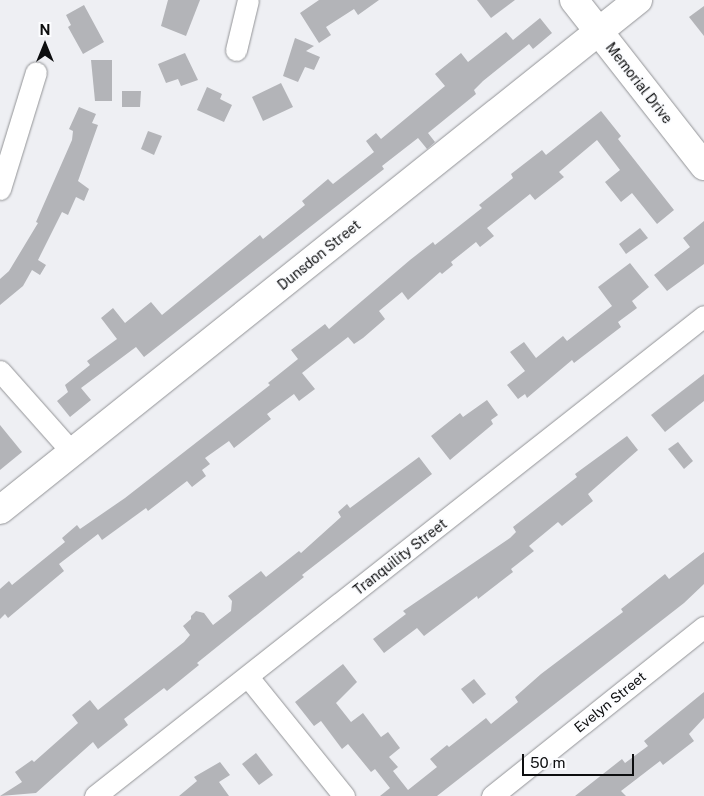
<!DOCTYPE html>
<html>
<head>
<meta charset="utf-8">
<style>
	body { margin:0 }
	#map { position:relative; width:704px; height:796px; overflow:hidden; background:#eeeff3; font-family:"Public Sans",sans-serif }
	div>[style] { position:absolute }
	.building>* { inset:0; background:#b3b4b8 }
	.roads { filter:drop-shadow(0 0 1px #929396) drop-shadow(0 0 1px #929396) }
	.minor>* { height:21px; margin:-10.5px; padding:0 10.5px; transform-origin:10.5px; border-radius:10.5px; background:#fff }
	.major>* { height:28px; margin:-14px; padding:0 14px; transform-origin:14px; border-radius:14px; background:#fff }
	span { translate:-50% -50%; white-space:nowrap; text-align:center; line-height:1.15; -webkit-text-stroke:4.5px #fcfdff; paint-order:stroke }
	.street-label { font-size:14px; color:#0d0e0f }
	.north { position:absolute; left:20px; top:20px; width:50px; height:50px; -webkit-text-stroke:4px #fcfdff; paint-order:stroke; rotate:0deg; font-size:14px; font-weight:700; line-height:20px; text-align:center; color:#0d0e0f }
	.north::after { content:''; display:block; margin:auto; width:18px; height:22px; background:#0d0e0f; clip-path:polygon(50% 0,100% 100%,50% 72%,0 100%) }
	.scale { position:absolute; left:522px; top:754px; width:112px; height:22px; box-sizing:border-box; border:2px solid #0d0e0f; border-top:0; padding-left:6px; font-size:15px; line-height:18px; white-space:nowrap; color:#0d0e0f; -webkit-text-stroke:4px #fcfdff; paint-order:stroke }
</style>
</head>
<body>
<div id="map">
	<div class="building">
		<div style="clip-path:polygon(168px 0,200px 0,186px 36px,161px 26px)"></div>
		<div style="clip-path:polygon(319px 0,379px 0,358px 15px,354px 9px,326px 27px,331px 35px,319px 43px,300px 13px)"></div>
		<div style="clip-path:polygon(477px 0,515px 0,491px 18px)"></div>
		<div style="clip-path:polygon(84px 5px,104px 42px,83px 54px,68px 27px,71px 25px,66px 15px)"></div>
		<div style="clip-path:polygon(704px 6px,704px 36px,689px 17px)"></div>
		<div style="clip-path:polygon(540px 18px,552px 33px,533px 49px,529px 44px,483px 81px,474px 90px,476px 94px,428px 133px,435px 142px,427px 149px,418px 138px,382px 166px,384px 169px,144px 357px,136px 347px,81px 388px,91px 400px,70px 417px,57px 401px,68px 392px,65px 385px,90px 365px,87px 361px,117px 339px,101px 318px,113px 308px,125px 323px,151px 302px,162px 315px,260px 235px,263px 239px,305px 205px,302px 201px,328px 179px,333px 184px,374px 152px,366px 141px,376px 133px,381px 139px,445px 86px,435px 74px,461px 53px,468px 62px,506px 32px,513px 40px)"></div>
		<div style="clip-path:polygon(295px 38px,314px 46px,306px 51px,320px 57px,314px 70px,305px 67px,298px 82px,283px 76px)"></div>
		<div style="clip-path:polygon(185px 53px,198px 80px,181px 86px,178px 79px,166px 83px,158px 64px)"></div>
		<div style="clip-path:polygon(91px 60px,112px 60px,112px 101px,95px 101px)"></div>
		<div style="clip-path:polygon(281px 83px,293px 107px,263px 121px,252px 97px)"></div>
		<div style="clip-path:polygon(207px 87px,222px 94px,220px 99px,232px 105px,224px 122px,197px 110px)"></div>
		<div style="clip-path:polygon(122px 91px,141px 91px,140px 107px,122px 107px)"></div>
		<div style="clip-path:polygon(79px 107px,96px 114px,92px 123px,98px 125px,78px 181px,89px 189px,84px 201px,76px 197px,68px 215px,62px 212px,38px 260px,46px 265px,40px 275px,32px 270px,23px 286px,0 305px,0 279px,9px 271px,38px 223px,36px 222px,72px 140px,73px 131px,69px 129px)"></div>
		<div style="clip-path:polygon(601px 111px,621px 136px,618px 139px,674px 210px,657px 224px,632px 193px,621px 202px,605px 182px,620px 170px,597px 140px,559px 172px,564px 177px,535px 200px,530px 194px,487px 228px,494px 236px,480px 247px,476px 242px,451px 262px,453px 265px,442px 274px,440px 272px,408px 300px,402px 292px,379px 311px,385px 319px,363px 338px,354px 344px,348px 337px,302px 373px,315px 389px,299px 401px,294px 394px,267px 414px,271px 419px,234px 448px,229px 441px,205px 458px,210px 464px,202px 470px,206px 476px,192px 487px,187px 481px,148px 511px,146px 508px,102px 540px,98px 534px,59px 564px,64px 571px,8px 618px,5px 614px,0 619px,0 589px,9px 581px,12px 585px,65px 542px,62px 538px,77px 525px,80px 529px,125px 498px,270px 385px,268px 383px,298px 359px,291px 350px,325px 324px,329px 329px,410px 260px,433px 242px,435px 245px,482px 208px,479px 205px,513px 178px,511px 174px,542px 150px,546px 155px)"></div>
		<div style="clip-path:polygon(148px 131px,162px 136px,154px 155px,141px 149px)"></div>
		<div style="clip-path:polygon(704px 221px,704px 264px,667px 291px,654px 275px,690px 247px,683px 238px)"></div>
		<div style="clip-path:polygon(640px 228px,648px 238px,626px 254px,619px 244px)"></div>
		<div style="clip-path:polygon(630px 263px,649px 287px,632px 301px,637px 308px,618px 322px,621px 327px,574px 363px,572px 360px,527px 398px,525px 394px,518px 399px,507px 385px,525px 371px,510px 352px,524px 342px,536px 358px,563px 336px,567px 341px,612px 306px,598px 287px)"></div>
		<div style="clip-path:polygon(704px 374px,704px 401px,665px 432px,651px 415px)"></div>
		<div style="clip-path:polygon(487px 400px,498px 415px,491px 420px,493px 424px,450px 460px,431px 436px,460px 413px,463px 417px)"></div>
		<div style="clip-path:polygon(0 425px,22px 452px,0 470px)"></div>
		<div style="clip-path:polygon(627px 436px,638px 450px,588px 494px,593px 501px,562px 526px,558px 522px,529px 546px,534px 551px,511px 569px,513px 572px,478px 599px,477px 596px,424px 636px,417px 628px,384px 653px,373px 639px,406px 614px,403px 611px,510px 538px,516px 532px,513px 527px,577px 477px,575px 474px)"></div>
		<div style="clip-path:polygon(678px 442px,693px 461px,684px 469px,668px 449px)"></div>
		<div style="clip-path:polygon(419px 457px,432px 474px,302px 575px,304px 577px,197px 663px,199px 665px,167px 691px,164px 688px,124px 719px,128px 725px,98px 749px,93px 742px,36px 793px,0 796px,22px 782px,15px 772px,32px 760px,34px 762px,78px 723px,72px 715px,90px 700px,98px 710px,184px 642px,190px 635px,183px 626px,191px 619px,191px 616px,196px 611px,204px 613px,213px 625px,231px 611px,232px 601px,228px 596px,261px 571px,266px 577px,299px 551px,301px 553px,341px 517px,338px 512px,347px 504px,350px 508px)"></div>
		<div style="clip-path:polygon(704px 552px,704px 584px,684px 603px,437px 796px,380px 796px,390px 788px,375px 769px,371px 772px,348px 744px,342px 749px,321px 721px,314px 726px,295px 702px,343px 664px,357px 682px,336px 703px,351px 722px,363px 713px,381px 737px,388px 732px,400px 748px,389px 757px,398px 767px,393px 771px,408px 790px,437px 767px,430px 759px,447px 745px,449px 747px,486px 718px,491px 724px,518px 702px,515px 697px,541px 674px,623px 612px,621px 609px,650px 586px,665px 574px,669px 579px)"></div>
		<div style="clip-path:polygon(474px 679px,486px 694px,473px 704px,461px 689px)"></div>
		<div style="clip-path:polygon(704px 692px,704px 718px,689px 734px,694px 741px,663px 765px,660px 761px,621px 791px,626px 796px,575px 796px,622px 759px,625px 763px,648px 746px,644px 741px)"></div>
		<div style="clip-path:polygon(256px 753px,273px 775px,259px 785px,242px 764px)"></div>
		<div style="clip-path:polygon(220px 762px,230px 775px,219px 782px,229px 796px,179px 796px,197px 781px,194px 777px)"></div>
	</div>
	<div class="roads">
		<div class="minor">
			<div style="left:236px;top:50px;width:51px;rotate:-76.5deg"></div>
			<div style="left:0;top:189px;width:122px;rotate:-72.9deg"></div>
			<div style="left:0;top:371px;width:108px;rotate:48.4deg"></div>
			<div style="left:248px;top:677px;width:153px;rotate:51.1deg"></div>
			<div style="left:95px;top:796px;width:775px;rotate:-38.24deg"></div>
			<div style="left:492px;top:796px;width:271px;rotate:-38.6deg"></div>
		</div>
		<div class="major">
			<div style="left:574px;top:0;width:211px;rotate:51.9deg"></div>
			<div style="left:0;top:510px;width:817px;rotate:-38.64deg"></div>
		</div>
	</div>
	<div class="street-label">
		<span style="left:639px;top:83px;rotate:52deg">Memorial Drive</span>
		<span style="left:319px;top:255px;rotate:-39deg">Dunsdon Street</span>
		<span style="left:400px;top:557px;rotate:-38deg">Tranquility Street</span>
		<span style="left:610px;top:702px;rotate:-39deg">Evelyn Street</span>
	</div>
	<div class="north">N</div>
	<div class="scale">50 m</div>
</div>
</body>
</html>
